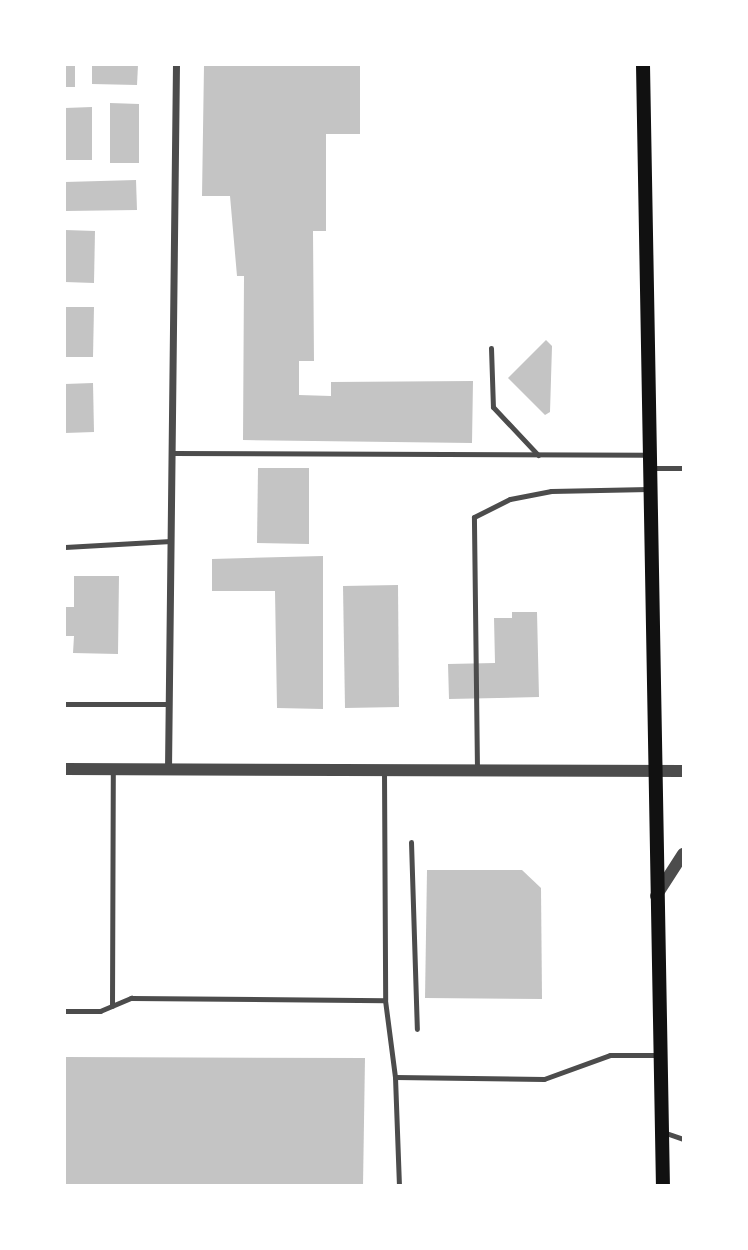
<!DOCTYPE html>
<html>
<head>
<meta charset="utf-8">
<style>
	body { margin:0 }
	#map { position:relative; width:748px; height:1250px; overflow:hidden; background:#fff; font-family:Cabin,sans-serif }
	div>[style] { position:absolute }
	.building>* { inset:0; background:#c4c4c4 }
	.service>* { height:5px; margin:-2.5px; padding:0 2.5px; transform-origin:2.5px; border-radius:2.5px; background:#4c4c4c }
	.minor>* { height:7px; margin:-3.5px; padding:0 3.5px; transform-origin:3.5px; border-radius:3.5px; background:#4c4c4c }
	.tertiary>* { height:12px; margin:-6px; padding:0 6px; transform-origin:6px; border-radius:6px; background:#4c4c4c }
	.secondary>* { height:14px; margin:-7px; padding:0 7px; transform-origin:7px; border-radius:7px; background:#111 }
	span { translate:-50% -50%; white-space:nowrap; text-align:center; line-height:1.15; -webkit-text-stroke:5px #fff; paint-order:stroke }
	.frame { position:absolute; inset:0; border:66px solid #fff; pointer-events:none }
</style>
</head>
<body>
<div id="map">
	<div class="building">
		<div style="clip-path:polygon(65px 65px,75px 65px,75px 87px,65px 87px)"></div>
		<div style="clip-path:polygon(92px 65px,138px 65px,137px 85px,92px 84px)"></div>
		<div style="clip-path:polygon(204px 65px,360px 65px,360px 134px,326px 134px,326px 231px,313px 231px,314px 361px,299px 361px,299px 395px,331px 396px,331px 382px,473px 381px,472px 443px,243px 440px,244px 276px,237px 276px,230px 196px,202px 196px)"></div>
		<div style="clip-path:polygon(110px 103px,139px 104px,139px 163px,110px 163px)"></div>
		<div style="clip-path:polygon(92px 107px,92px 160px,65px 160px,65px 108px)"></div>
		<div style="clip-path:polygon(136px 180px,137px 210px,65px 211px,65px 182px)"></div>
		<div style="clip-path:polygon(65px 230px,95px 231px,94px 283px,65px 282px)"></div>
		<div style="clip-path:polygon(65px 307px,94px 307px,93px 357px,65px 357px)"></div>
		<div style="clip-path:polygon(546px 340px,552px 346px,550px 412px,545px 415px,508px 378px)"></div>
		<div style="clip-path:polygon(93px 383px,94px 432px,65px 433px,65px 384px)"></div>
		<div style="clip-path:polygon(258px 468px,309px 468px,309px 544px,257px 543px)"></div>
		<div style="clip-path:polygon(323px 556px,323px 709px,277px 708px,275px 591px,212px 591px,212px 559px)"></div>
		<div style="clip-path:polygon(74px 576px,119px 576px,118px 654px,73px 653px,74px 636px,65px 636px,65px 607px,74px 607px)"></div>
		<div style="clip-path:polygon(398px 585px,399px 707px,345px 708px,343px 586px)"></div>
		<div style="clip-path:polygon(512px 612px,537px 612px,539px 697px,449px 699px,448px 664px,495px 663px,494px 618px,512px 618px)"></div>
		<div style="clip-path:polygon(427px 870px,522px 870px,541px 888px,542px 999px,425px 998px)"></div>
		<div style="clip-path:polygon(65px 1057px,365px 1058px,363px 1185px,65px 1185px)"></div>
	</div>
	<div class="service">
		<div style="left:491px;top:348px;width:59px;rotate:88.1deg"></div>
		<div style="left:493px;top:407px;width:66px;rotate:46.8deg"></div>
		<div style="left:172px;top:453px;width:477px;rotate:0.2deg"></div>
		<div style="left:652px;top:468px;width:31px"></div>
		<div style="left:65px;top:547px;width:106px;rotate:-3.2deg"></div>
		<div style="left:65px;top:704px;width:104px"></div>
		<div style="left:477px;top:769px;width:252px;rotate:-90.7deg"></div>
		<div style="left:474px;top:517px;width:40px;rotate:-26.6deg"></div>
		<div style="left:510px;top:499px;width:42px;rotate:-11deg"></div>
		<div style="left:551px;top:491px;width:98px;rotate:-1.2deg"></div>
		<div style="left:384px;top:772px;width:228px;rotate:89.7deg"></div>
		<div style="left:385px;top:1000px;width:78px;rotate:82.6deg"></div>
		<div style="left:395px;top:1077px;width:149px;rotate:0.8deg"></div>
		<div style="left:544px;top:1079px;width:70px;rotate:-20deg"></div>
		<div style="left:610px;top:1055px;width:50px"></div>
		<div style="left:411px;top:842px;width:187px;rotate:88.2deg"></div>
		<div style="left:112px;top:1006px;width:237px;rotate:-89.8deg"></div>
		<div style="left:65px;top:1011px;width:35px"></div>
		<div style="left:100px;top:1011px;width:34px;rotate:-23deg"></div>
		<div style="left:131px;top:998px;width:254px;rotate:0.5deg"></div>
		<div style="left:395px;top:1077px;width:108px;rotate:87.9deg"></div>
		<div style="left:663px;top:1132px;width:21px;rotate:19deg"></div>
	</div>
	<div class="minor">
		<div style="left:168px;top:769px;width:704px;rotate:-89.35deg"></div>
	</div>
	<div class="tertiary">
		<div style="left:65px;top:769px;width:618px;rotate:0.19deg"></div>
		<div style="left:656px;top:896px;width:50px;rotate:-57.3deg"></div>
	</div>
	<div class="secondary">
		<div style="left:643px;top:65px;width:1120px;rotate:88.98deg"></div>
	</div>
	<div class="frame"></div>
</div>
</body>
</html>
